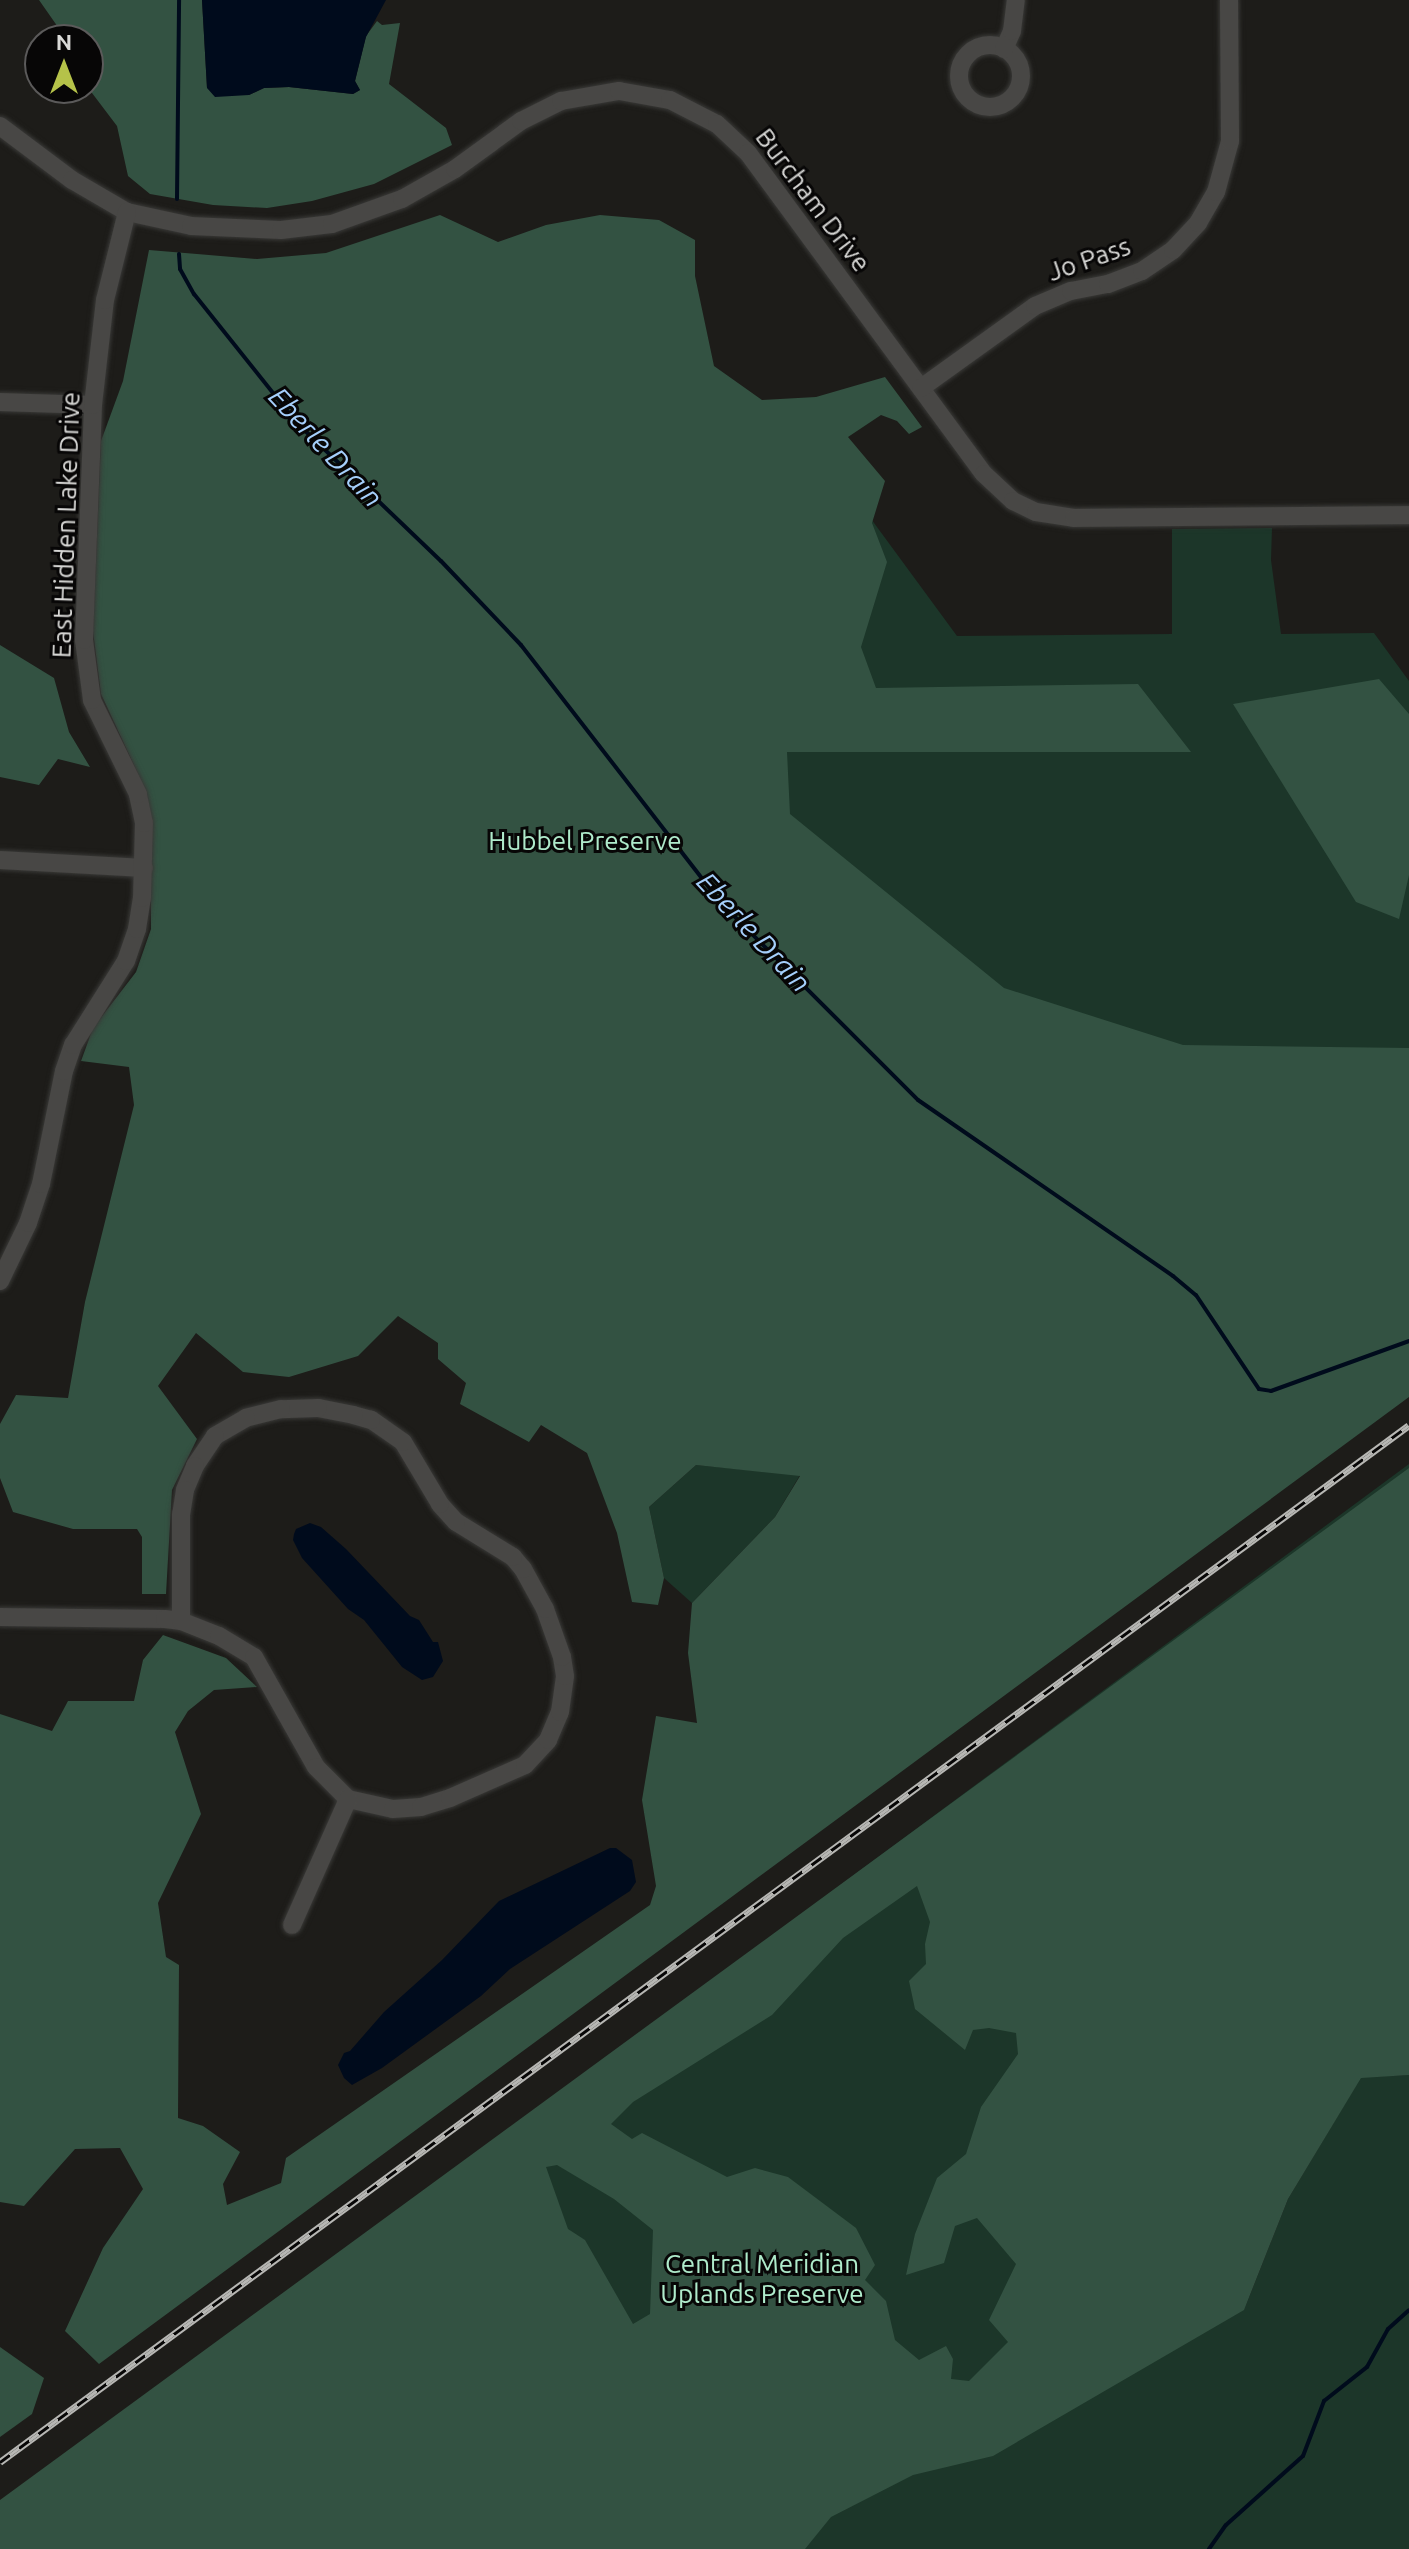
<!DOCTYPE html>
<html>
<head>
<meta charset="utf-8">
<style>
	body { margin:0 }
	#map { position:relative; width:1409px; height:2549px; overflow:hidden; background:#1d1c19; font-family:Ubuntu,sans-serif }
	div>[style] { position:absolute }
	.green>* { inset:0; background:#1c3629 }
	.forest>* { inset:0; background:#335242 }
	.water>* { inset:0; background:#000b1c }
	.stream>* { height:4px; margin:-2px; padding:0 2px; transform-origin:2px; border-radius:2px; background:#000b1c }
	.roads { filter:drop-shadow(0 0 2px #393937) drop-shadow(0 0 2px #393937) }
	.minor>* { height:18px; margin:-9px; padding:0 9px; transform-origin:9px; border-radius:9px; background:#484745 }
	.minor>.ring { margin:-9px; padding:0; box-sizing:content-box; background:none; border:18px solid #484745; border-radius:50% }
	.rail>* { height:7px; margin-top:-3.5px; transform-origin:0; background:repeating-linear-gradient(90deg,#070606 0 12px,#b7b7b4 0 24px); box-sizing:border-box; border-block:2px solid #b7b7b4 }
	span { translate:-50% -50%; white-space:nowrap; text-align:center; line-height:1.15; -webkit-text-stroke:6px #070606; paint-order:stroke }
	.street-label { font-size:26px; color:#d9d9d7 }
	.park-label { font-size:26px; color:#afebcb }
	.water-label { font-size:28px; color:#a5cffb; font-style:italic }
	.north { position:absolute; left:24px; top:24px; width:80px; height:80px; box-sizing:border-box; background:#070606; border:2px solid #5b5a5a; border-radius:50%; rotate:0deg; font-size:22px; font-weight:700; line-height:32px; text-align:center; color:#d9d9d7 }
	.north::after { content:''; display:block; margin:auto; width:28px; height:36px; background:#b5c249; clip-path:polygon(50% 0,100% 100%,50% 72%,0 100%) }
</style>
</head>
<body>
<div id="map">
	<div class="green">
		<div style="clip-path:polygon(786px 403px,957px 636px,1172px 634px,1172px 529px,1272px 528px,1271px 560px,1281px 634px,1374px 633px,1409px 681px,1409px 1262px,154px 1157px)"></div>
		<div style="clip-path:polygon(1409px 1464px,1409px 1855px,1244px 2310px,1288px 2199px,1361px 2077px,1409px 2075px,1409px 2549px,0 2549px,0 2507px)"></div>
		<div style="clip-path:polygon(696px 1465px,800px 1475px,775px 1517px,692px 1603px,664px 1578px,649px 1507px)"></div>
	</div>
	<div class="forest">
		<div style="clip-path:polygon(39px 0,202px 0,207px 88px,249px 95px,264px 88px,289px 87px,353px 94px,360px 90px,355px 81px,366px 36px,377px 21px,382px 25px,400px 23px,389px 84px,446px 128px,452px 145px,374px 184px,312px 201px,267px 208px,213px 205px,150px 194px,128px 176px,117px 126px,92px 93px,88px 83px,88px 40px,67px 40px)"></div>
		<div style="clip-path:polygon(440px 215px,498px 242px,546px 225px,600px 215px,659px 220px,695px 240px,695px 276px,714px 366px,762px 400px,816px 397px,885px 377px,922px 427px,909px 434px,897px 421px,881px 415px,848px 437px,885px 481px,872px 523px,887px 562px,861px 647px,876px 688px,1138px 684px,1191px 752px,787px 752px,790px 814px,1004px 988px,1183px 1045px,1409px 1048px,1409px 1397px,99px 2364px,65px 2331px,103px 2248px,143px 2189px,120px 2148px,75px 2149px,24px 2206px,0 2202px,0 1714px,52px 1731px,68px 1701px,134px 1701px,143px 1660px,163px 1635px,226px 1658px,257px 1687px,214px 1690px,188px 1711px,175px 1732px,201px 1814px,158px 1903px,166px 1957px,179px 1965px,178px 2118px,203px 2126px,240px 2152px,223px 2184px,227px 2205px,281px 2183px,286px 2158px,650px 1905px,656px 1886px,642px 1800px,656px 1716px,697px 1723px,688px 1653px,692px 1603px,775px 1517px,800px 1476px,696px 1465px,649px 1507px,664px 1578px,658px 1605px,632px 1602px,617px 1533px,587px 1453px,541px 1425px,529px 1442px,460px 1404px,466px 1383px,438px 1359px,438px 1343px,398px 1316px,358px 1356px,289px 1377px,243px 1372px,196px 1333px,158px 1386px,197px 1439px,172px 1490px,166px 1594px,142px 1594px,142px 1537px,137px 1529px,73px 1529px,13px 1512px,0 1478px,0 1424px,16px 1395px,68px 1398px,85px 1302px,134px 1105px,129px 1067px,81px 1061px,93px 1028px,136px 972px,151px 929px,151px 819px,140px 778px,101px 694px,93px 631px,101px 441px,123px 381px,149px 250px,257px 259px,326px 253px)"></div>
		<div style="clip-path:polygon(0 645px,54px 678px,69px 732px,90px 767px,58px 759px,39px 785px,0 777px)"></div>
		<div style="clip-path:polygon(1379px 679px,1409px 714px,1409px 875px,1399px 919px,1356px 902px,1233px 704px)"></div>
		<div style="clip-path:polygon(evenodd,1409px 1468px,1409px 2075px,1361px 2078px,1288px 2199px,1244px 2310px,993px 2456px,913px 2475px,831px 2517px,805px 2549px,0 2549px,0 2500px,1409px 1468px,917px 1886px,930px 1922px,925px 1944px,926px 1964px,909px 1981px,915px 2009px,965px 2050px,973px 2030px,989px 2028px,1016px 2033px,1018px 2054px,981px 2107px,966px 2154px,937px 2178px,915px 2234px,906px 2275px,944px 2263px,955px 2226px,977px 2218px,1016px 2264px,989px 2320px,1008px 2342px,969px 2381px,951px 2379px,953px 2359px,946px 2346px,919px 2360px,895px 2340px,886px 2301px,865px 2280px,875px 2265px,856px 2228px,788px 2177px,755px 2168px,727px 2177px,642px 2133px,632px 2139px,611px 2124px,633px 2102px,772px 2015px,843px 1938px,917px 1886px,1409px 1468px,557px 2165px,614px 2199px,653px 2230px,650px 2314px,633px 2324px,585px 2240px,568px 2229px,546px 2167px,557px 2165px)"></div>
		<div style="clip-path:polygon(0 2347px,44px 2378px,32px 2414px,0 2437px)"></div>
	</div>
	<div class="water">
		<div style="clip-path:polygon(202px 0,386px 0,366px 37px,355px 81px,360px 90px,353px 94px,289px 87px,264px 88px,249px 95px,215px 97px,207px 88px)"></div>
		<div style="clip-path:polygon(310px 1523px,321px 1527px,346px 1549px,410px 1616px,419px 1620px,433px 1642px,438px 1642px,443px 1661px,433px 1677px,422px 1680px,402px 1667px,364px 1620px,348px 1609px,302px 1558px,293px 1540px,294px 1534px,296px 1529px)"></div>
		<div style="clip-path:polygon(610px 1848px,616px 1848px,632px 1860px,636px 1882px,630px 1891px,510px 1969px,481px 1996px,382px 2068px,352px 2085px,344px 2078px,338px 2065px,344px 2053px,350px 2051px,384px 2012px,442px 1960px,499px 1901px)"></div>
	</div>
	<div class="stream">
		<div style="left:177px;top:199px;width:199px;rotate:-89.4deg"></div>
		<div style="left:179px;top:254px;width:15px;rotate:86deg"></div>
		<div style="left:180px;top:269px;width:29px;rotate:61deg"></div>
		<div style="left:194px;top:294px;width:165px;rotate:51.4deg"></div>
		<div style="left:297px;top:423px;width:199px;rotate:43.8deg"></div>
		<div style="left:441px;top:561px;width:116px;rotate:46.4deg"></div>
		<div style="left:521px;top:645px;width:328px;rotate:52.2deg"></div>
		<div style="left:722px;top:904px;width:277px;rotate:45deg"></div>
		<div style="left:918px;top:1100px;width:310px;rotate:34.6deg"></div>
		<div style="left:1173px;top:1276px;width:30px;rotate:40deg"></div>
		<div style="left:1196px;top:1295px;width:113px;rotate:56.2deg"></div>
		<div style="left:1259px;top:1389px;width:12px;rotate:9deg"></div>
		<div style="left:1271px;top:1391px;width:147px;rotate:-19.9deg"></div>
		<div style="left:1209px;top:2549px;width:29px;rotate:-55deg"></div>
		<div style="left:1226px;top:2525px;width:103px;rotate:-41.9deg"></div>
		<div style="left:1303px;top:2456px;width:59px;rotate:-69.1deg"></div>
		<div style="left:1324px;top:2401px;width:55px;rotate:-38.3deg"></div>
		<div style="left:1367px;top:2367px;width:43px;rotate:-61.1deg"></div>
		<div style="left:1388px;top:2329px;width:28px;rotate:-42deg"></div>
	</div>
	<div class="roads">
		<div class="minor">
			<div class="ring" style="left:959px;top:45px;width:44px;height:44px"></div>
			<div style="left:1004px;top:49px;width:20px;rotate:-66deg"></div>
			<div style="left:1012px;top:31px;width:31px;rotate:-83deg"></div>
			<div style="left:0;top:126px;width:90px;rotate:36.9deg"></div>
			<div style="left:72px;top:180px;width:64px;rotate:30.2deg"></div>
			<div style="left:127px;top:212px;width:66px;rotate:12.3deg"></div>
			<div style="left:191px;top:226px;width:90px;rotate:2.5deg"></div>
			<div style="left:281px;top:230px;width:51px;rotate:-6.7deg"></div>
			<div style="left:332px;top:224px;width:74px;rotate:-19.7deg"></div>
			<div style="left:402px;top:199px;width:61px;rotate:-29.5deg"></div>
			<div style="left:455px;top:169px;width:82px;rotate:-36deg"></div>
			<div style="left:521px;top:121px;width:45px;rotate:-26.6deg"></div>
			<div style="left:561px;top:101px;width:59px;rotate:-9.8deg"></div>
			<div style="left:619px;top:91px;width:52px;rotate:10deg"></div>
			<div style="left:670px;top:100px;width:53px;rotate:27.1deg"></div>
			<div style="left:717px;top:124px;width:42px;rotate:43.1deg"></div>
			<div style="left:748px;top:153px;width:398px;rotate:53.7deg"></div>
			<div style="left:984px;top:474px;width:40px;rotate:43deg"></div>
			<div style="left:1013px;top:501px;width:25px;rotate:26deg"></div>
			<div style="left:1036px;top:512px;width:38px;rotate:9deg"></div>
			<div style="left:1074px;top:518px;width:335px;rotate:-0.5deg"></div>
			<div style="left:921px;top:388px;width:140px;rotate:-35.7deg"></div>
			<div style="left:1035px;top:306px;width:39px;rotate:-23deg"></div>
			<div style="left:1071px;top:291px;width:38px;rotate:-11deg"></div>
			<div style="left:1108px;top:284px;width:36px;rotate:-21deg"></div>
			<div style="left:1142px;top:271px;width:37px;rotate:-34deg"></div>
			<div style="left:1173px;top:250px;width:37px;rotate:-47deg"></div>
			<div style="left:1198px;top:223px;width:36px;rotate:-60deg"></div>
			<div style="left:1216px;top:192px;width:53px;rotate:-74.6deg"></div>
			<div style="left:1230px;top:141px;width:141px;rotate:-90.4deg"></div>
			<div style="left:0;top:402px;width:93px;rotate:1.8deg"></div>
			<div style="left:0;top:860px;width:144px;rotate:3.2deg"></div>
			<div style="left:0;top:1281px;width:64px;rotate:-64.2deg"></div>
			<div style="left:28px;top:1223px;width:41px;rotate:-71.6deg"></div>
			<div style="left:41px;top:1184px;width:115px;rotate:-78.5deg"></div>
			<div style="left:64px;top:1071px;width:28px;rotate:-71deg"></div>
			<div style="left:73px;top:1045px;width:99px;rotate:-57.8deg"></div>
			<div style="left:126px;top:961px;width:34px;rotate:-71deg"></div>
			<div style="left:137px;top:929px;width:31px;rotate:-81deg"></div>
			<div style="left:142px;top:898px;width:75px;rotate:-88.5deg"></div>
			<div style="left:144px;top:823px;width:30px;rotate:-102deg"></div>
			<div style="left:138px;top:794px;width:105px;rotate:-116.1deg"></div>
			<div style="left:92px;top:700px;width:61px;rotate:-97.6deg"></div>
			<div style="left:84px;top:640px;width:235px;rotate:-87.8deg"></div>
			<div style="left:93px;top:405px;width:106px;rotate:-83.5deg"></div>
			<div style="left:105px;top:300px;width:91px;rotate:-76deg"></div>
			<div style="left:0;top:1617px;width:165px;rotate:0.7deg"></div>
			<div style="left:165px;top:1619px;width:16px;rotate:7deg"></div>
			<div style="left:181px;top:1621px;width:41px;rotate:21.5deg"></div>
			<div style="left:219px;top:1636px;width:41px;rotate:31deg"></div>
			<div style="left:254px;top:1657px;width:126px;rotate:60.6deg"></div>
			<div style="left:316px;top:1767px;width:45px;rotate:45deg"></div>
			<div style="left:348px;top:1799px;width:46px;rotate:12.5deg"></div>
			<div style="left:393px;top:1809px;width:28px;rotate:-4deg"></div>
			<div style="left:421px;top:1807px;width:30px;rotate:-17deg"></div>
			<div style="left:450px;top:1798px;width:82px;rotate:-23.7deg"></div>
			<div style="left:525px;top:1765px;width:34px;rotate:-47deg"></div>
			<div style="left:548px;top:1740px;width:30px;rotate:-67deg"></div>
			<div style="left:560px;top:1712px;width:36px;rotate:-82deg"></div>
			<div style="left:565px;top:1676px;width:19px;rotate:-99deg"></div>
			<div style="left:562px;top:1657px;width:51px;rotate:-109.5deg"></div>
			<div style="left:545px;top:1609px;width:46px;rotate:-118.8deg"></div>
			<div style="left:523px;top:1569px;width:16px;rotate:-130deg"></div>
			<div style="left:513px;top:1557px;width:67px;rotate:-148.4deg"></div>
			<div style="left:456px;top:1522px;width:24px;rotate:-132deg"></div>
			<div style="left:440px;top:1504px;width:72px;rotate:-120.8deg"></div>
			<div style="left:403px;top:1442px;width:39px;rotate:-145deg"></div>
			<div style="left:371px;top:1420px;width:18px;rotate:-164deg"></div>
			<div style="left:354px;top:1415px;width:37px;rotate:-169deg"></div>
			<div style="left:318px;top:1408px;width:37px;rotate:178deg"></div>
			<div style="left:281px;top:1409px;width:36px;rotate:166deg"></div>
			<div style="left:246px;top:1418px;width:36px;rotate:150deg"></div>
			<div style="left:215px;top:1436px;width:36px;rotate:124deg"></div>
			<div style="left:195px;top:1466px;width:26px;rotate:113deg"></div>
			<div style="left:185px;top:1490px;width:24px;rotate:99deg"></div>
			<div style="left:181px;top:1514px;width:107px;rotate:90deg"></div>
			<div style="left:292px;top:1925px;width:138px;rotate:-66deg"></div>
		</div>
	</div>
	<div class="rail">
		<div style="left:0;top:2462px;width:1749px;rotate:-36.35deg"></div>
	</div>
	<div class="street-label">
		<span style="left:813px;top:200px;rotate:53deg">Burcham Drive</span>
		<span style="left:1089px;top:259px;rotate:-19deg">Jo Pass</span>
		<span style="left:66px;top:525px;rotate:-88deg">East Hidden Lake Drive</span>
	</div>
	<div class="park-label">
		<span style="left:585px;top:841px">Hubbel Preserve</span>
		<span style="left:762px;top:2279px">Central Meridian<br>Uplands Preserve</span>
	</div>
	<div class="water-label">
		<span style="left:326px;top:447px;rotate:47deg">Eberle Drain</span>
		<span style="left:754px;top:932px;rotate:47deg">Eberle Drain</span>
	</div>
	<div class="north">N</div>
</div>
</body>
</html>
